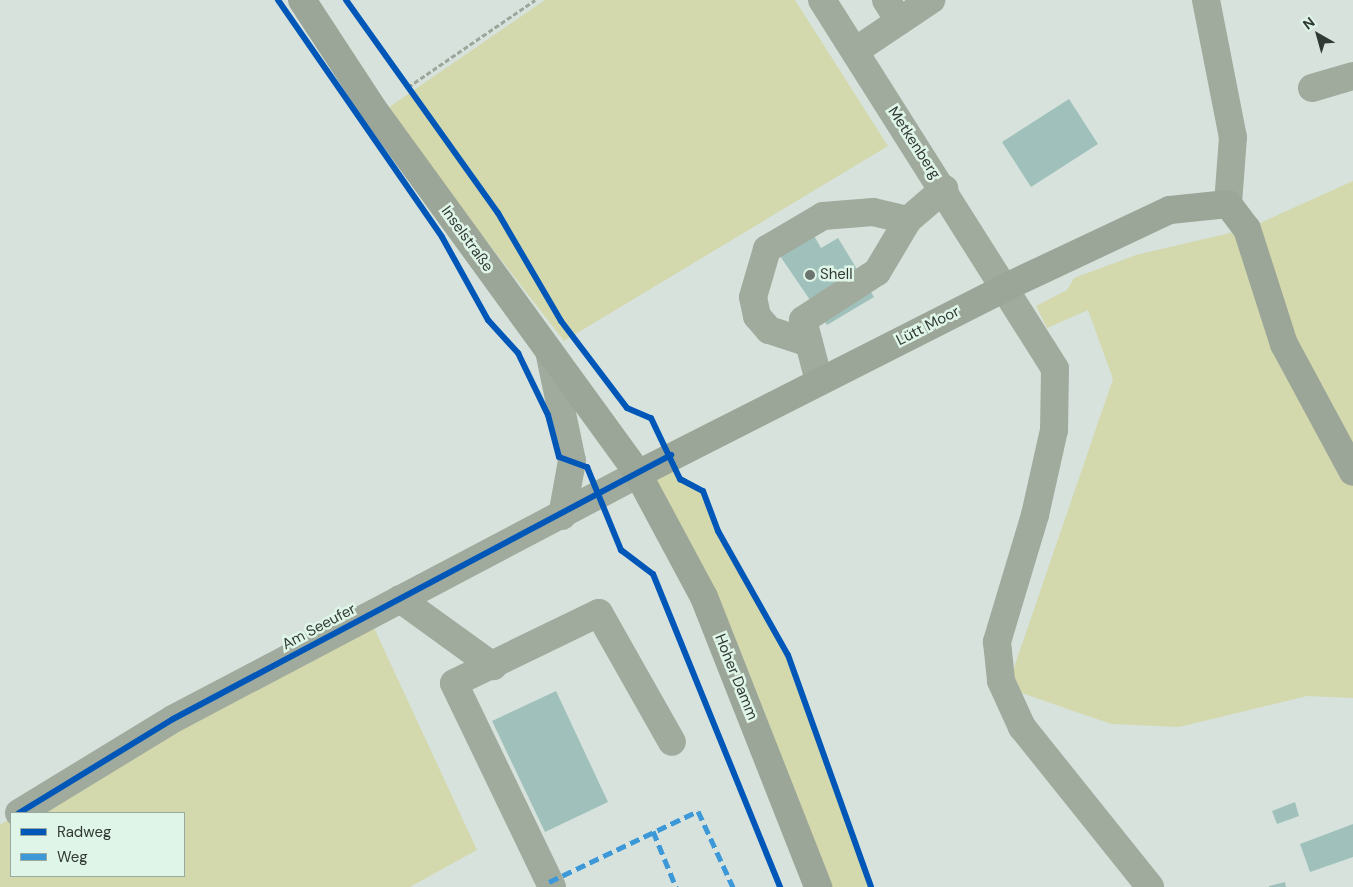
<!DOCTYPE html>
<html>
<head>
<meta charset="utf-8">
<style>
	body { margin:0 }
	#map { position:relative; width:1353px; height:887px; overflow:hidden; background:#d7e2dc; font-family:"DM Sans",sans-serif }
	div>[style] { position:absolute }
	.green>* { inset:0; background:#d3d8ad }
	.building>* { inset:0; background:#a0c1bb }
	.path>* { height:3px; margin-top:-1.5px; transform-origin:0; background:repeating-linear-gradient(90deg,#9ca69b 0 5px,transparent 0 7.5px) }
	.minor>* { height:28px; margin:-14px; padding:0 14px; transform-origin:14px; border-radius:14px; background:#a0ab9e }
	.major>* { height:28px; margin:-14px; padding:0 14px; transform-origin:14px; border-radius:14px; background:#9ba698 }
	.quiet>* { height:5px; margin-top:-2.5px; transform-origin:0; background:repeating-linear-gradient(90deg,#3d98d8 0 10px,transparent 0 15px) }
	.cycleway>* { height:6px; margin:-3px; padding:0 3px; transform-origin:3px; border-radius:3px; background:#0057b8 }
	.dots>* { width:14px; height:14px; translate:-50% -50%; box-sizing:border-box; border:2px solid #dff5e8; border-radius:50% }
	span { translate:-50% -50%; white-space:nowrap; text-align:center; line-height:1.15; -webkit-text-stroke:5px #dff5e8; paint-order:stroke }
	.street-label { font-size:15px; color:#313934 }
	.poi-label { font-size:15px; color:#313934 }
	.left { translate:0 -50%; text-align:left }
	.legend { position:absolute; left:10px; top:812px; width:175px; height:65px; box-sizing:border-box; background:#dff5e8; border:1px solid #99aaa0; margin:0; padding:6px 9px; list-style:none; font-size:15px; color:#313934 }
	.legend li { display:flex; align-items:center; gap:10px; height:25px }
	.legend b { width:25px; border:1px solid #99aaa0 }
	.north { position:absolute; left:1293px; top:10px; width:50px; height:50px; -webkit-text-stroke:4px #dff5e8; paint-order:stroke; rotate:322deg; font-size:14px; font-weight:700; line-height:20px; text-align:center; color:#313934 }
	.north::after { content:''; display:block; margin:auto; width:18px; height:22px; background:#313934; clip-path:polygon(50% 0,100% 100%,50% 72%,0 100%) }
</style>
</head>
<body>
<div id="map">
	<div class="green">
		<div style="clip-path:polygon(545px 0,795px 0,888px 146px,564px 341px,385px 110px)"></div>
		<div style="clip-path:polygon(1353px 181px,1353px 698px,1307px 696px,1179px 727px,1111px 724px,1007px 688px,1113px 379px,1088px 310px,1047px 328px,1036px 306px,1067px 290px,1074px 278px,1136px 255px,1247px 229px)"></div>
		<div style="clip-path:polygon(671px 455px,680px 479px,703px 491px,718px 531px,788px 655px,871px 887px,818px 887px,638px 474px)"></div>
		<div style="clip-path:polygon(368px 615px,477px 850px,410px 887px,0 887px,0 825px,11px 818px,11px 876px,184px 876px,184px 813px,19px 813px)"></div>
	</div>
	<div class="building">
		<div style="clip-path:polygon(1069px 99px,1098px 144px,1031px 187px,1002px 142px)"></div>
		<div style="clip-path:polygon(812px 232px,821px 248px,838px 238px,874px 297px,827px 325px,778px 253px)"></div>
		<div style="clip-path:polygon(556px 691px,608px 802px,545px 832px,492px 721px)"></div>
		<div style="clip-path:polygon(1295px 802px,1299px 816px,1277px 824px,1272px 811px)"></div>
		<div style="clip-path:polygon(1353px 824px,1353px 857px,1310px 872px,1300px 844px)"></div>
		<div style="clip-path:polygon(1285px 882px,1286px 887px,1269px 887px,1269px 886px)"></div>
	</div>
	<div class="path">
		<div style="left:408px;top:87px;width:154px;rotate:-34.4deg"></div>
	</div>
	<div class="minor">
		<div style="left:822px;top:0;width:436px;rotate:57.7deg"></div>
		<div style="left:1055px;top:369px;width:61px;rotate:90.9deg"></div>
		<div style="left:1054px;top:430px;width:87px;rotate:102.6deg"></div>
		<div style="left:1035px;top:515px;width:133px;rotate:106.7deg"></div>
		<div style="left:997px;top:642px;width:39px;rotate:84deg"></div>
		<div style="left:1001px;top:681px;width:51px;rotate:65.5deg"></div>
		<div style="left:1022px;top:727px;width:205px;rotate:51.3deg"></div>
		<div style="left:886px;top:0;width:25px;rotate:58deg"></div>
		<div style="left:1206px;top:0;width:140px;rotate:78.9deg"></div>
		<div style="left:1233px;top:137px;width:67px;rotate:94.3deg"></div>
		<div style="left:855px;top:51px;width:92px;rotate:-33.9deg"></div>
		<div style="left:1312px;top:88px;width:43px;rotate:-16.3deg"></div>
		<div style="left:809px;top:343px;width:42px;rotate:-162deg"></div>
		<div style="left:769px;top:330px;width:18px;rotate:-131deg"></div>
		<div style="left:757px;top:316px;width:19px;rotate:-102deg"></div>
		<div style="left:753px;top:297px;width:50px;rotate:-73.7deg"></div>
		<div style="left:767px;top:249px;width:65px;rotate:-30.5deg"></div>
		<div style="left:823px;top:216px;width:50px;rotate:-4.6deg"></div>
		<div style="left:873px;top:212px;width:36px;rotate:13deg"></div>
		<div style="left:549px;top:351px;width:112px;rotate:78.2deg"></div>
		<div style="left:572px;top:461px;width:56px;rotate:100.3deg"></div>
		<div style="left:819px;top:381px;width:63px;rotate:-104.7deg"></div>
		<div style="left:803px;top:320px;width:88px;rotate:-33deg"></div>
		<div style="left:877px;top:272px;width:61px;rotate:-59.2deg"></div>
		<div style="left:908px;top:220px;width:48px;rotate:-40.7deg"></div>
		<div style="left:400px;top:599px;width:115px;rotate:35.8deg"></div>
		<div style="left:19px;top:813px;width:180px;rotate:-31.4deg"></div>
		<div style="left:173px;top:719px;width:526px;rotate:-27.78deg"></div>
		<div style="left:552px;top:887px;width:226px;rotate:-115.7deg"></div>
		<div style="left:454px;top:683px;width:161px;rotate:-25.8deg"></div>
		<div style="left:599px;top:613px;width:148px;rotate:60.5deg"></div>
	</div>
	<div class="major">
		<div style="left:302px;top:0;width:131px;rotate:56.8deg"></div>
		<div style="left:374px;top:110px;width:450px;rotate:54deg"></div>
		<div style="left:638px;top:474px;width:140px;rotate:61.8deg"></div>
		<div style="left:704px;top:597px;width:312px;rotate:68.5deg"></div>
		<div style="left:638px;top:474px;width:413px;rotate:-26.9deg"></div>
		<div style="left:1006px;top:287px;width:181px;rotate:-25.2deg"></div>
		<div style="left:1170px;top:210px;width:58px;rotate:-5.9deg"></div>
		<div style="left:1228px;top:204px;width:31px;rotate:53deg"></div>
		<div style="left:1247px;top:229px;width:121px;rotate:72.2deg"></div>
		<div style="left:1284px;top:344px;width:145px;rotate:61.7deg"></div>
	</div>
	<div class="quiet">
		<div style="left:653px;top:831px;width:61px;rotate:67.7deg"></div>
		<div style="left:549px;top:882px;width:165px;rotate:-25.5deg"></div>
		<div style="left:698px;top:811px;width:84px;rotate:65.3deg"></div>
	</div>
	<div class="cycleway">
		<div style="left:278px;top:0;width:288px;rotate:55.3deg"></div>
		<div style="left:442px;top:237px;width:95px;rotate:61deg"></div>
		<div style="left:488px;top:320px;width:45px;rotate:47.7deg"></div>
		<div style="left:518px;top:353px;width:69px;rotate:64.2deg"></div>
		<div style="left:548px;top:415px;width:43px;rotate:75.3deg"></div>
		<div style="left:559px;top:457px;width:30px;rotate:20deg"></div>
		<div style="left:587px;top:467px;width:90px;rotate:67.7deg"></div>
		<div style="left:621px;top:550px;width:40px;rotate:37deg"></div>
		<div style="left:653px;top:574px;width:338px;rotate:67.9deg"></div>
		<div style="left:346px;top:0;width:262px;rotate:54.5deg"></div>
		<div style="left:498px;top:213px;width:125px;rotate:59.7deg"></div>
		<div style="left:561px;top:321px;width:109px;rotate:52.8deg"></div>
		<div style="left:627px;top:408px;width:26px;rotate:23deg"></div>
		<div style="left:651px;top:418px;width:68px;rotate:64.6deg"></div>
		<div style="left:680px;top:479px;width:26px;rotate:28deg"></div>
		<div style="left:703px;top:491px;width:43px;rotate:69.4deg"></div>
		<div style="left:718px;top:531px;width:142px;rotate:60.6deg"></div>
		<div style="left:788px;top:655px;width:246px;rotate:70.3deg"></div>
		<div style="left:19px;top:813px;width:180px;rotate:-31.4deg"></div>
		<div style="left:173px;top:719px;width:564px;rotate:-27.93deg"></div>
	</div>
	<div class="dots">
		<div style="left:810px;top:275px;background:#6b746f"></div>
	</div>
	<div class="street-label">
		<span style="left:914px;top:143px;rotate:57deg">Metkenberg</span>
		<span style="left:467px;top:239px;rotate:54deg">Inselstraße</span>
		<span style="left:928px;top:326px;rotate:-27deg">Lütt Moor</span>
		<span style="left:319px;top:627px;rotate:-28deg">Am Seeufer</span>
		<span style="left:736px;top:677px;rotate:68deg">Hoher Damm</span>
	</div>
	<div class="poi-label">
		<span class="left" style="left:820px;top:275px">Shell</span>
	</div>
	<ul class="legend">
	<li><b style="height:6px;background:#0057b8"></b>Radweg</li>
	<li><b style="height:6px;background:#3d98d8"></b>Weg</li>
	</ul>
	<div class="north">N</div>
</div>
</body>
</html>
